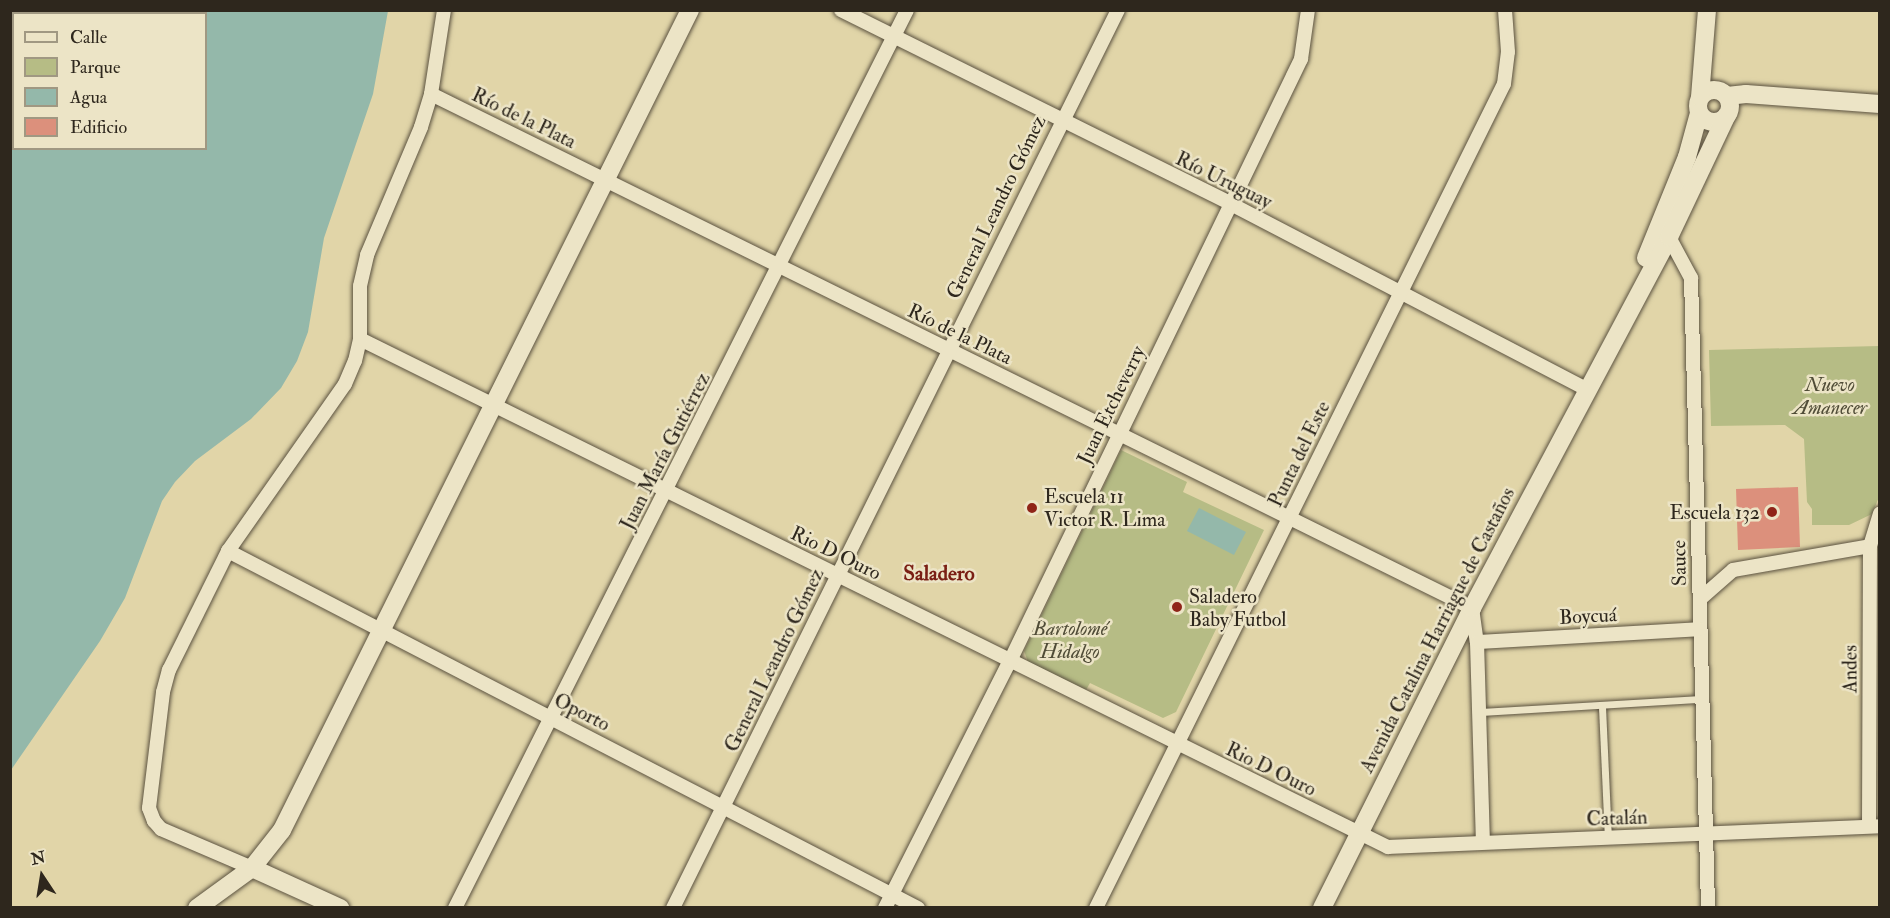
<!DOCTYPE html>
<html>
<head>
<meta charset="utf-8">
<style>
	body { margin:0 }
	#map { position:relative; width:1890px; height:918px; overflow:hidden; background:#e1d5a8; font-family:"IM FELL Double Pica",serif }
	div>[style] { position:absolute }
	.green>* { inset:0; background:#b6bc85 }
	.water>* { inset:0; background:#94b8aa }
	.building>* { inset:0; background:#dc907c }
	.roads { filter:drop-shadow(0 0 2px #5b5240) drop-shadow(0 0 2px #5b5240) }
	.service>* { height:7px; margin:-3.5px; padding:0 3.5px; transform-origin:3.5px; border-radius:3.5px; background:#ece4c6 }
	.minor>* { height:14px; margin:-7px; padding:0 7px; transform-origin:7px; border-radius:7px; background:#ece4c6 }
	.tertiary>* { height:18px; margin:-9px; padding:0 9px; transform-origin:9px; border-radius:9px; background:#ece4c6 }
	.tertiary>.ring { margin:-9px; padding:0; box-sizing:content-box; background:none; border:18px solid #ece4c6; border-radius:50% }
	.dots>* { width:16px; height:16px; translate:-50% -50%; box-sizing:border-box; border:3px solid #ece4c6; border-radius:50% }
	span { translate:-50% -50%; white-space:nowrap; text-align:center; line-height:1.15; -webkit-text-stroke:5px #ece4c6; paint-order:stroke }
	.street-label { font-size:20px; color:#2e271d }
	.park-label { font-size:20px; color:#504c37; font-style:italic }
	.poi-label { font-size:20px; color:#2e271d }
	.left { translate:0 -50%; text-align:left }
	.right { translate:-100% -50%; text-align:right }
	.neighbourhood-label { font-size:21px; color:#7a1f14; font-weight:700 }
	.frame { position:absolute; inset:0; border:12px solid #2e271d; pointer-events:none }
	.legend { position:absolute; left:12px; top:12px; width:195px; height:138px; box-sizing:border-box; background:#ece4c6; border:2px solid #a09882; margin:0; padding:8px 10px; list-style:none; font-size:18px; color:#2e271d }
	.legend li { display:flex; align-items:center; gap:12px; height:30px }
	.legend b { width:30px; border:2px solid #a09882 }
	.north { position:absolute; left:12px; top:846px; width:60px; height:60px; -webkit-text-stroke:4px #ece4c6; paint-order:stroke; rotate:348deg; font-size:16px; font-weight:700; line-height:24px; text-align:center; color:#2e271d }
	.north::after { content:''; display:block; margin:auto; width:21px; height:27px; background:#2e271d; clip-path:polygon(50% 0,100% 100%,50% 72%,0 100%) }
</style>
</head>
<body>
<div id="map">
	<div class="green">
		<div style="clip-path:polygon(1879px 346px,1879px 497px,1872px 514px,1849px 525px,1812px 525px,1812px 509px,1807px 502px,1804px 439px,1785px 425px,1711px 426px,1709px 350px)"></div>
		<div style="clip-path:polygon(1121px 450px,1187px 482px,1183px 492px,1264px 530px,1176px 712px,1163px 718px,1090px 683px,1086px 690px,1028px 662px,1024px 651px)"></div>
	</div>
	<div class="water">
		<div style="clip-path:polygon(evenodd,11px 10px,388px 11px,373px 94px,324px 238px,308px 332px,297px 361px,281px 388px,251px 419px,195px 461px,175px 482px,162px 501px,125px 598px,100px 641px,11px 770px,11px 10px,14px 14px,206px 14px,206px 148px,14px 148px,14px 14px)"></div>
		<div style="clip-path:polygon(1199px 508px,1246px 532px,1234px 555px,1187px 531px)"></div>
	</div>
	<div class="building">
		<div style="clip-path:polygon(1798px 487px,1800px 547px,1738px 550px,1736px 489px)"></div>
	</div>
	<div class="roads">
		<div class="service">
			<div style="left:1602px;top:707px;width:132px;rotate:87.4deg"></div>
			<div style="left:1480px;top:712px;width:222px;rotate:-3.4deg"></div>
		</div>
		<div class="minor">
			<div style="left:841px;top:10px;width:433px;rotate:26.4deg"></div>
			<div style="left:1229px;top:203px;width:403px;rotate:27.5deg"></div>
			<div style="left:431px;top:94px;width:1161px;rotate:26.28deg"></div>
			<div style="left:1472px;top:608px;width:34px;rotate:82deg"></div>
			<div style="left:1477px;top:642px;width:200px;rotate:88.3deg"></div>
			<div style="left:1662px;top:234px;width:8px;rotate:23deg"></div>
			<div style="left:1669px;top:237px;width:47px;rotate:61.8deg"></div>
			<div style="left:1691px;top:278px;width:630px;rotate:88.45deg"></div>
			<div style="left:360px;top:339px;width:1147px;rotate:26.3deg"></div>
			<div style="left:1388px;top:847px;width:492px;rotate:-2.4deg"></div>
			<div style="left:228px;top:551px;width:777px;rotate:27.36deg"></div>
			<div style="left:1700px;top:599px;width:44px;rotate:-41.3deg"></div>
			<div style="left:1733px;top:570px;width:139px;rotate:-9.9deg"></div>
			<div style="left:1477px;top:642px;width:223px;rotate:-3.3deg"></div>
			<div style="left:1869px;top:826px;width:280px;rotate:-89.8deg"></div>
			<div style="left:1870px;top:546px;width:34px;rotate:-73deg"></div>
			<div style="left:252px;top:868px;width:99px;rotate:-156.8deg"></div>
			<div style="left:161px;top:829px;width:11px;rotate:-131deg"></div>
			<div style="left:154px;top:821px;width:14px;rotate:-111deg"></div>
			<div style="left:149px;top:808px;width:117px;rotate:-83.1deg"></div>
			<div style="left:163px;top:692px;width:23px;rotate:-75deg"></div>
			<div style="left:169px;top:670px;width:133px;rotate:-63.6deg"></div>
			<div style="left:228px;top:551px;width:204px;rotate:-55deg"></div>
			<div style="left:345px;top:384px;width:25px;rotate:-67deg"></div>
			<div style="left:355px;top:361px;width:23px;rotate:-77deg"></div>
			<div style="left:360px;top:339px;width:53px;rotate:-90deg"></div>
			<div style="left:360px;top:286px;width:32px;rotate:-77deg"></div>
			<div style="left:367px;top:255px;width:139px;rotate:-67.1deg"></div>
			<div style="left:421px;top:127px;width:34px;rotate:-73deg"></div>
			<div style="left:431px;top:94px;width:85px;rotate:-81.2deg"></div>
			<div style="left:455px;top:908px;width:1005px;rotate:-63.28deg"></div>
			<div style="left:673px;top:908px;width:1002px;rotate:-63.64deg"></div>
			<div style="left:885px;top:908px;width:277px;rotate:-63.2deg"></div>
			<div style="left:1010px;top:661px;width:669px;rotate:-64.2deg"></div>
			<div style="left:1301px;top:59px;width:49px;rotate:-81.9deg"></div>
			<div style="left:1096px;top:908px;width:919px;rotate:-63.66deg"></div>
			<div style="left:1504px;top:84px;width:32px;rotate:-83deg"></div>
			<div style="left:1508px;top:52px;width:42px;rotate:-94.1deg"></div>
		</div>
		<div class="tertiary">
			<div class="ring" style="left:1698px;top:90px;width:14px;height:14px"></div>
			<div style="left:1727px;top:96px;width:19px;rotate:-6deg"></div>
			<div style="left:1746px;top:94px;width:134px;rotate:4.3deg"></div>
			<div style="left:1700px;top:97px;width:87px;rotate:-85.4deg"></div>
			<div style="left:1646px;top:258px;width:109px;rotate:-67.9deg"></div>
			<div style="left:1687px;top:157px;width:46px;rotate:-74.7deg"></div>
			<div style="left:252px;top:868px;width:97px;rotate:24.4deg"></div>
			<div style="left:197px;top:908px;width:68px;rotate:-36deg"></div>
			<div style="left:252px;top:868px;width:48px;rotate:-51.7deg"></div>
			<div style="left:282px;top:830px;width:916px;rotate:-63.55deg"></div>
			<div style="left:1322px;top:908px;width:335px;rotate:-63.4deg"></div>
			<div style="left:1472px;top:608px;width:420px;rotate:-62deg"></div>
			<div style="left:1669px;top:237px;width:135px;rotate:-64.6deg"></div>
		</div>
	</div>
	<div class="dots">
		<div style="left:1032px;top:508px;background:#8f2418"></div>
		<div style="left:1772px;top:512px;background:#8f2418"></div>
		<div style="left:1177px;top:607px;background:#8f2418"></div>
	</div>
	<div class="street-label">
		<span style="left:524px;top:118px;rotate:26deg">Río de la Plata</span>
		<span style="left:1224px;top:180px;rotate:26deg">Río Uruguay</span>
		<span style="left:996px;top:207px;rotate:-64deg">General Leandro Gómez</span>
		<span style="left:960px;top:334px;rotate:26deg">Río de la Plata</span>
		<span style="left:1111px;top:405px;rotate:-64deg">Juan Etcheverry</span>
		<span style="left:665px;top:451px;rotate:-63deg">Juan María Gutiérrez</span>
		<span style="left:1299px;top:454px;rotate:-64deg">Punta del Este</span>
		<span style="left:836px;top:553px;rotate:26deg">Rio D Ouro</span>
		<span style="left:1679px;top:563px;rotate:-91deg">Sauce</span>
		<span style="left:1588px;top:616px;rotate:-3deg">Boycuá</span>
		<span style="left:1437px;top:630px;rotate:-63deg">Avenida Catalina Harriague de Castaños</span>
		<span style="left:774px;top:660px;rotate:-64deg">General Leandro Gómez</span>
		<span style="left:1850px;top:669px;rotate:-90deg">Andes</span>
		<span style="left:582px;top:712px;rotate:27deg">Oporto</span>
		<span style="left:1271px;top:769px;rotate:26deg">Rio D Ouro</span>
		<span style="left:1617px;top:818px;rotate:-2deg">Catalán</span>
	</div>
	<div class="park-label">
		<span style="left:1830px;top:396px">Nuevo<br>Amanecer</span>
		<span style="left:1070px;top:640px">Bartolomé<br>Hidalgo</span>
	</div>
	<div class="poi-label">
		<span class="left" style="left:1044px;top:508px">Escuela 11<br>Victor R. Lima</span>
		<span class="right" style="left:1760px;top:512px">Escuela 132</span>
		<span class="left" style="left:1189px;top:608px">Saladero<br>Baby Futbol</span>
	</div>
	<div class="neighbourhood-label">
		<span style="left:939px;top:574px">Saladero</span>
	</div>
	<div class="frame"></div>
	<ul class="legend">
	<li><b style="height:8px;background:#ece4c6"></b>Calle</li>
	<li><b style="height:16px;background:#b6bc85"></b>Parque</li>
	<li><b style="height:16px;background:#94b8aa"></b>Agua</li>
	<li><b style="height:16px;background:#dc907c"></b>Edificio</li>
	</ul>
	<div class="north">N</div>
</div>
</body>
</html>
